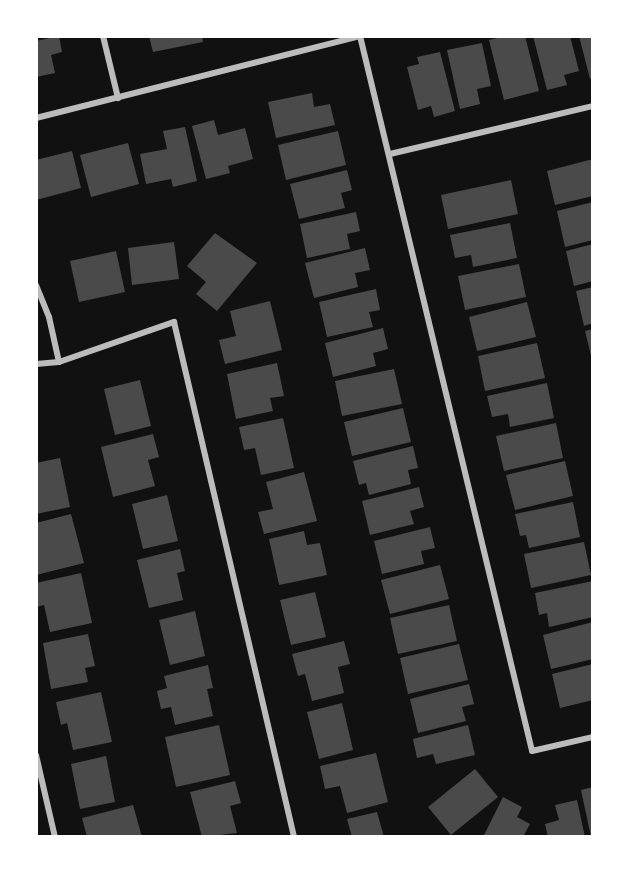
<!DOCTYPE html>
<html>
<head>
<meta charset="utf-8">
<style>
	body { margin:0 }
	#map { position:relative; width:629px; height:873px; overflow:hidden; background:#111; font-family:"Fira Sans Condensed",sans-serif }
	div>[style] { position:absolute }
	.building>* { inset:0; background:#4a4a4a }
	.minor>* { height:6px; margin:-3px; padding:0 3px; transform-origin:3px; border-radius:3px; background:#bcbcbc }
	span { translate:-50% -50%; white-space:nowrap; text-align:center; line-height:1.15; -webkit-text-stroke:5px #fff; paint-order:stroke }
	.frame { position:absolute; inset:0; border:38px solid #fff; pointer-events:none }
</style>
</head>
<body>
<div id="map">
	<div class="building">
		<div style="clip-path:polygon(59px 36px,62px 52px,51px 55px,55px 73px,36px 77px,36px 41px)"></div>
		<div style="clip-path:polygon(149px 36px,202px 36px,203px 42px,153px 52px)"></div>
		<div style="clip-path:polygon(506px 36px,525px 36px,539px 91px,504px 100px,489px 40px)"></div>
		<div style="clip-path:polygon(533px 36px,570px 36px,579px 71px,564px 75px,567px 85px,547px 90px)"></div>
		<div style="clip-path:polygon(579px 36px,593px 36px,593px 78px,590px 79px)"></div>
		<div style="clip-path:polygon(482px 43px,491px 86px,477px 89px,480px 104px,460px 109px,447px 50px)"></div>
		<div style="clip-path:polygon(440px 52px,455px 111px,434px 117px,431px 106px,418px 110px,407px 67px,419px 64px,417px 57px)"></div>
		<div style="clip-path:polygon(312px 93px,314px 107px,330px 104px,335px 125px,276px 138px,268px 102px)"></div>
		<div style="clip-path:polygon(214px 120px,218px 135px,245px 128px,253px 159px,228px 166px,230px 173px,206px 179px,192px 126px)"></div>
		<div style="clip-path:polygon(185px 127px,197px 181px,173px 187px,171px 179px,146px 184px,140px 154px,167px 149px,163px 131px)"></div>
		<div style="clip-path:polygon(338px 131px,346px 165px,286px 180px,278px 145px)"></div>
		<div style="clip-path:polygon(128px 143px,139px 184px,91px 197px,80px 155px)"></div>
		<div style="clip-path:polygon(72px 151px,81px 188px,36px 200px,36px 160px)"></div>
		<div style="clip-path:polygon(593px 159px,593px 196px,555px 205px,547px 171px)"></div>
		<div style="clip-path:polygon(347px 170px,352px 190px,341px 193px,345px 208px,299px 219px,290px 184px)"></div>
		<div style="clip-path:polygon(511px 180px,518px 214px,448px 229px,441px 195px)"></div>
		<div style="clip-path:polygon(593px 202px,593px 240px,565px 247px,557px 211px)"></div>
		<div style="clip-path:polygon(356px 212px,360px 231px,347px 234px,350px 249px,307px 258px,300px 224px)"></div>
		<div style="clip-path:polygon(510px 223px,517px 258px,473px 267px,471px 255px,455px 258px,450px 235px)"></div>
		<div style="clip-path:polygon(215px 233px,257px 263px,217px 311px,196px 294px,206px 282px,187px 266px)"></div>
		<div style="clip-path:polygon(174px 242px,179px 279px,132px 285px,128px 248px)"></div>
		<div style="clip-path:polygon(593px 244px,593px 281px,574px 286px,566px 251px)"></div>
		<div style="clip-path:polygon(365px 248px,370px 270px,355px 273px,358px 287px,314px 298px,305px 263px)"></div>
		<div style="clip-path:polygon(116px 251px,125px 292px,79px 302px,70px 261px)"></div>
		<div style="clip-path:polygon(519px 264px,526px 297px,465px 310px,458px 276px)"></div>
		<div style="clip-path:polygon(593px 287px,593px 323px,584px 326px,576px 291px)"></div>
		<div style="clip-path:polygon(376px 289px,380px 310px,369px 312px,373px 327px,327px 337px,319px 302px)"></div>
		<div style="clip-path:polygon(270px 301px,282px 350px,225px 364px,219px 340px,236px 336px,230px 311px)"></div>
		<div style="clip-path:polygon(527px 302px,536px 337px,477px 351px,469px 317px)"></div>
		<div style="clip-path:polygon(383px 328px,388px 349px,373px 353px,376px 366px,333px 377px,325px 343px)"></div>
		<div style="clip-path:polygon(593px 329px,593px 360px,592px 360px,585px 331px)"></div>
		<div style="clip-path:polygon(537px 343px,545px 378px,485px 391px,478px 356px)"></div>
		<div style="clip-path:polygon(277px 363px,284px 396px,270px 398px,273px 411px,236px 419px,227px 374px)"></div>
		<div style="clip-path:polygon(394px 369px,402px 404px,342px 416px,335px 381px)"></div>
		<div style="clip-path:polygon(140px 380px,151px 426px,115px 435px,104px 389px)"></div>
		<div style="clip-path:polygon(547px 383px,554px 418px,510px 427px,508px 414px,492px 417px,487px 396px)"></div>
		<div style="clip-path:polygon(403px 408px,411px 442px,352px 456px,344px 422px)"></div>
		<div style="clip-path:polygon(283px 418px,294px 468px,261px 475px,255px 448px,244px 450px,239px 427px)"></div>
		<div style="clip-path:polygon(556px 423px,563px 458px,504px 471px,496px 436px)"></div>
		<div style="clip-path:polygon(153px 434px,159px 457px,148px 460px,155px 486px,113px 497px,101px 447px)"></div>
		<div style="clip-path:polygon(413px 446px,418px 468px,408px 470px,411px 484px,369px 495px,366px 483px,359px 485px,353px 461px)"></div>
		<div style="clip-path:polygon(60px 458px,70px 507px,36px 514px,36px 463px)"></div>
		<div style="clip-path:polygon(565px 461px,573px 496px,515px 510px,506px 475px)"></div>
		<div style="clip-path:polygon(304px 472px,317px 521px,264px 534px,258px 512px,273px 509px,266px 482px)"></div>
		<div style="clip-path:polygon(419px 487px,424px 507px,410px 511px,414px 524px,370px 535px,362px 501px)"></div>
		<div style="clip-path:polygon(167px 495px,178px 541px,143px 549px,132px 504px)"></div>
		<div style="clip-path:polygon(573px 502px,580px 537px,529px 548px,526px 535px,520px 536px,515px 514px)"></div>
		<div style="clip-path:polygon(71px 514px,84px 563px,36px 575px,36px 523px)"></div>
		<div style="clip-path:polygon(430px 527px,435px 548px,421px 551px,424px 564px,382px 574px,374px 541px)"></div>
		<div style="clip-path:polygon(304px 531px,307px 545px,320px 543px,327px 575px,279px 585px,269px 539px)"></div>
		<div style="clip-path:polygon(584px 542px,591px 575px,531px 588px,524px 554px)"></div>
		<div style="clip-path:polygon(180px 549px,185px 571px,177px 573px,183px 600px,149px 608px,137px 560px)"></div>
		<div style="clip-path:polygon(440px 565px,449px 599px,390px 614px,381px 580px)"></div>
		<div style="clip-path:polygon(81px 573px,92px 623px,50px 632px,44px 605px,36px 607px,36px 583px)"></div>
		<div style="clip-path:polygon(593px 581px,593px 617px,549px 627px,547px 613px,539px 615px,535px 593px)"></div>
		<div style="clip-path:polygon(315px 592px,326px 637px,291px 645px,280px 600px)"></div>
		<div style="clip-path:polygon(449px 605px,457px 641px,398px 654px,390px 618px)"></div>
		<div style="clip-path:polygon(195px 611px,205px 656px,170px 665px,159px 620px)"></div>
		<div style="clip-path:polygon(593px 622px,593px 659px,551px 669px,543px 635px)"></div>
		<div style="clip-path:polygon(88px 634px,95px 666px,85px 668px,88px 682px,51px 689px,43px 643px)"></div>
		<div style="clip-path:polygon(344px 641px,350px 664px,338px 667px,344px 693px,312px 701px,305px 674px,298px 676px,292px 654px)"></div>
		<div style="clip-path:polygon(459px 644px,468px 680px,408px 694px,400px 658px)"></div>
		<div style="clip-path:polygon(593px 664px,593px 700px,560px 708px,552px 674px)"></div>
		<div style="clip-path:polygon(208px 665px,213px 688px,207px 689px,213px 716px,175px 725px,171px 707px,161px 709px,157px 691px,167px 688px,164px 676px)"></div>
		<div style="clip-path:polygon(469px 684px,474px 704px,462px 707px,466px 721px,418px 733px,410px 699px)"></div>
		<div style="clip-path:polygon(101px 692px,112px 742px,73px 750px,67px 723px,61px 725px,56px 702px)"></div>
		<div style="clip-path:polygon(342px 703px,353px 750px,319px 759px,307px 712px)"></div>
		<div style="clip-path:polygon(219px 725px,230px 775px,176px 787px,165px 737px)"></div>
		<div style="clip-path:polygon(468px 725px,475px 755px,436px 764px,433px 754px,417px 758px,413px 739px)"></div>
		<div style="clip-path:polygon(376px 753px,388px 802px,347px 813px,340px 786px,325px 789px,320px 766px)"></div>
		<div style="clip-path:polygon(106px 756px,115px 802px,80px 809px,71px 764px)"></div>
		<div style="clip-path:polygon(475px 769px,498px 797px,451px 835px,428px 807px)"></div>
		<div style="clip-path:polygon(235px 781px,241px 803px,230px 806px,237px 833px,202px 837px,190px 792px)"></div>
		<div style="clip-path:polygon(593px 787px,593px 837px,591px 837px,581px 790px)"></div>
		<div style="clip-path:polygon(503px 797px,522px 807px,517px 817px,530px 824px,523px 837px,483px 837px)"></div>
		<div style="clip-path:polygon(577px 800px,585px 837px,548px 837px,545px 824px,559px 820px,555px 805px)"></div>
		<div style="clip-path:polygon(133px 805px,142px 837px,87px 837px,82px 818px)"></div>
		<div style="clip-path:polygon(377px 812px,384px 837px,352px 837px,347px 819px)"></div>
	</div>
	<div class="minor">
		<div style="left:103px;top:36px;width:64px;rotate:76.4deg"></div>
		<div style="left:360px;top:36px;width:735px;rotate:76.47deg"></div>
		<div style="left:532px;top:751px;width:63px;rotate:-12.9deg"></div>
		<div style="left:36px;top:118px;width:334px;rotate:-14.2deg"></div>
		<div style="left:390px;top:154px;width:209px;rotate:-13.3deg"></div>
		<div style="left:36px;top:285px;width:35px;rotate:68deg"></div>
		<div style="left:49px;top:317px;width:46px;rotate:77.5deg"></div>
		<div style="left:36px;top:364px;width:23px;rotate:-5deg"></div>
		<div style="left:59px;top:362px;width:122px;rotate:-19.2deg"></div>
		<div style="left:174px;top:322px;width:529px;rotate:76.88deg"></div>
		<div style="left:36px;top:755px;width:84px;rotate:77deg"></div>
	</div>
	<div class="frame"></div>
</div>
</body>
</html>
